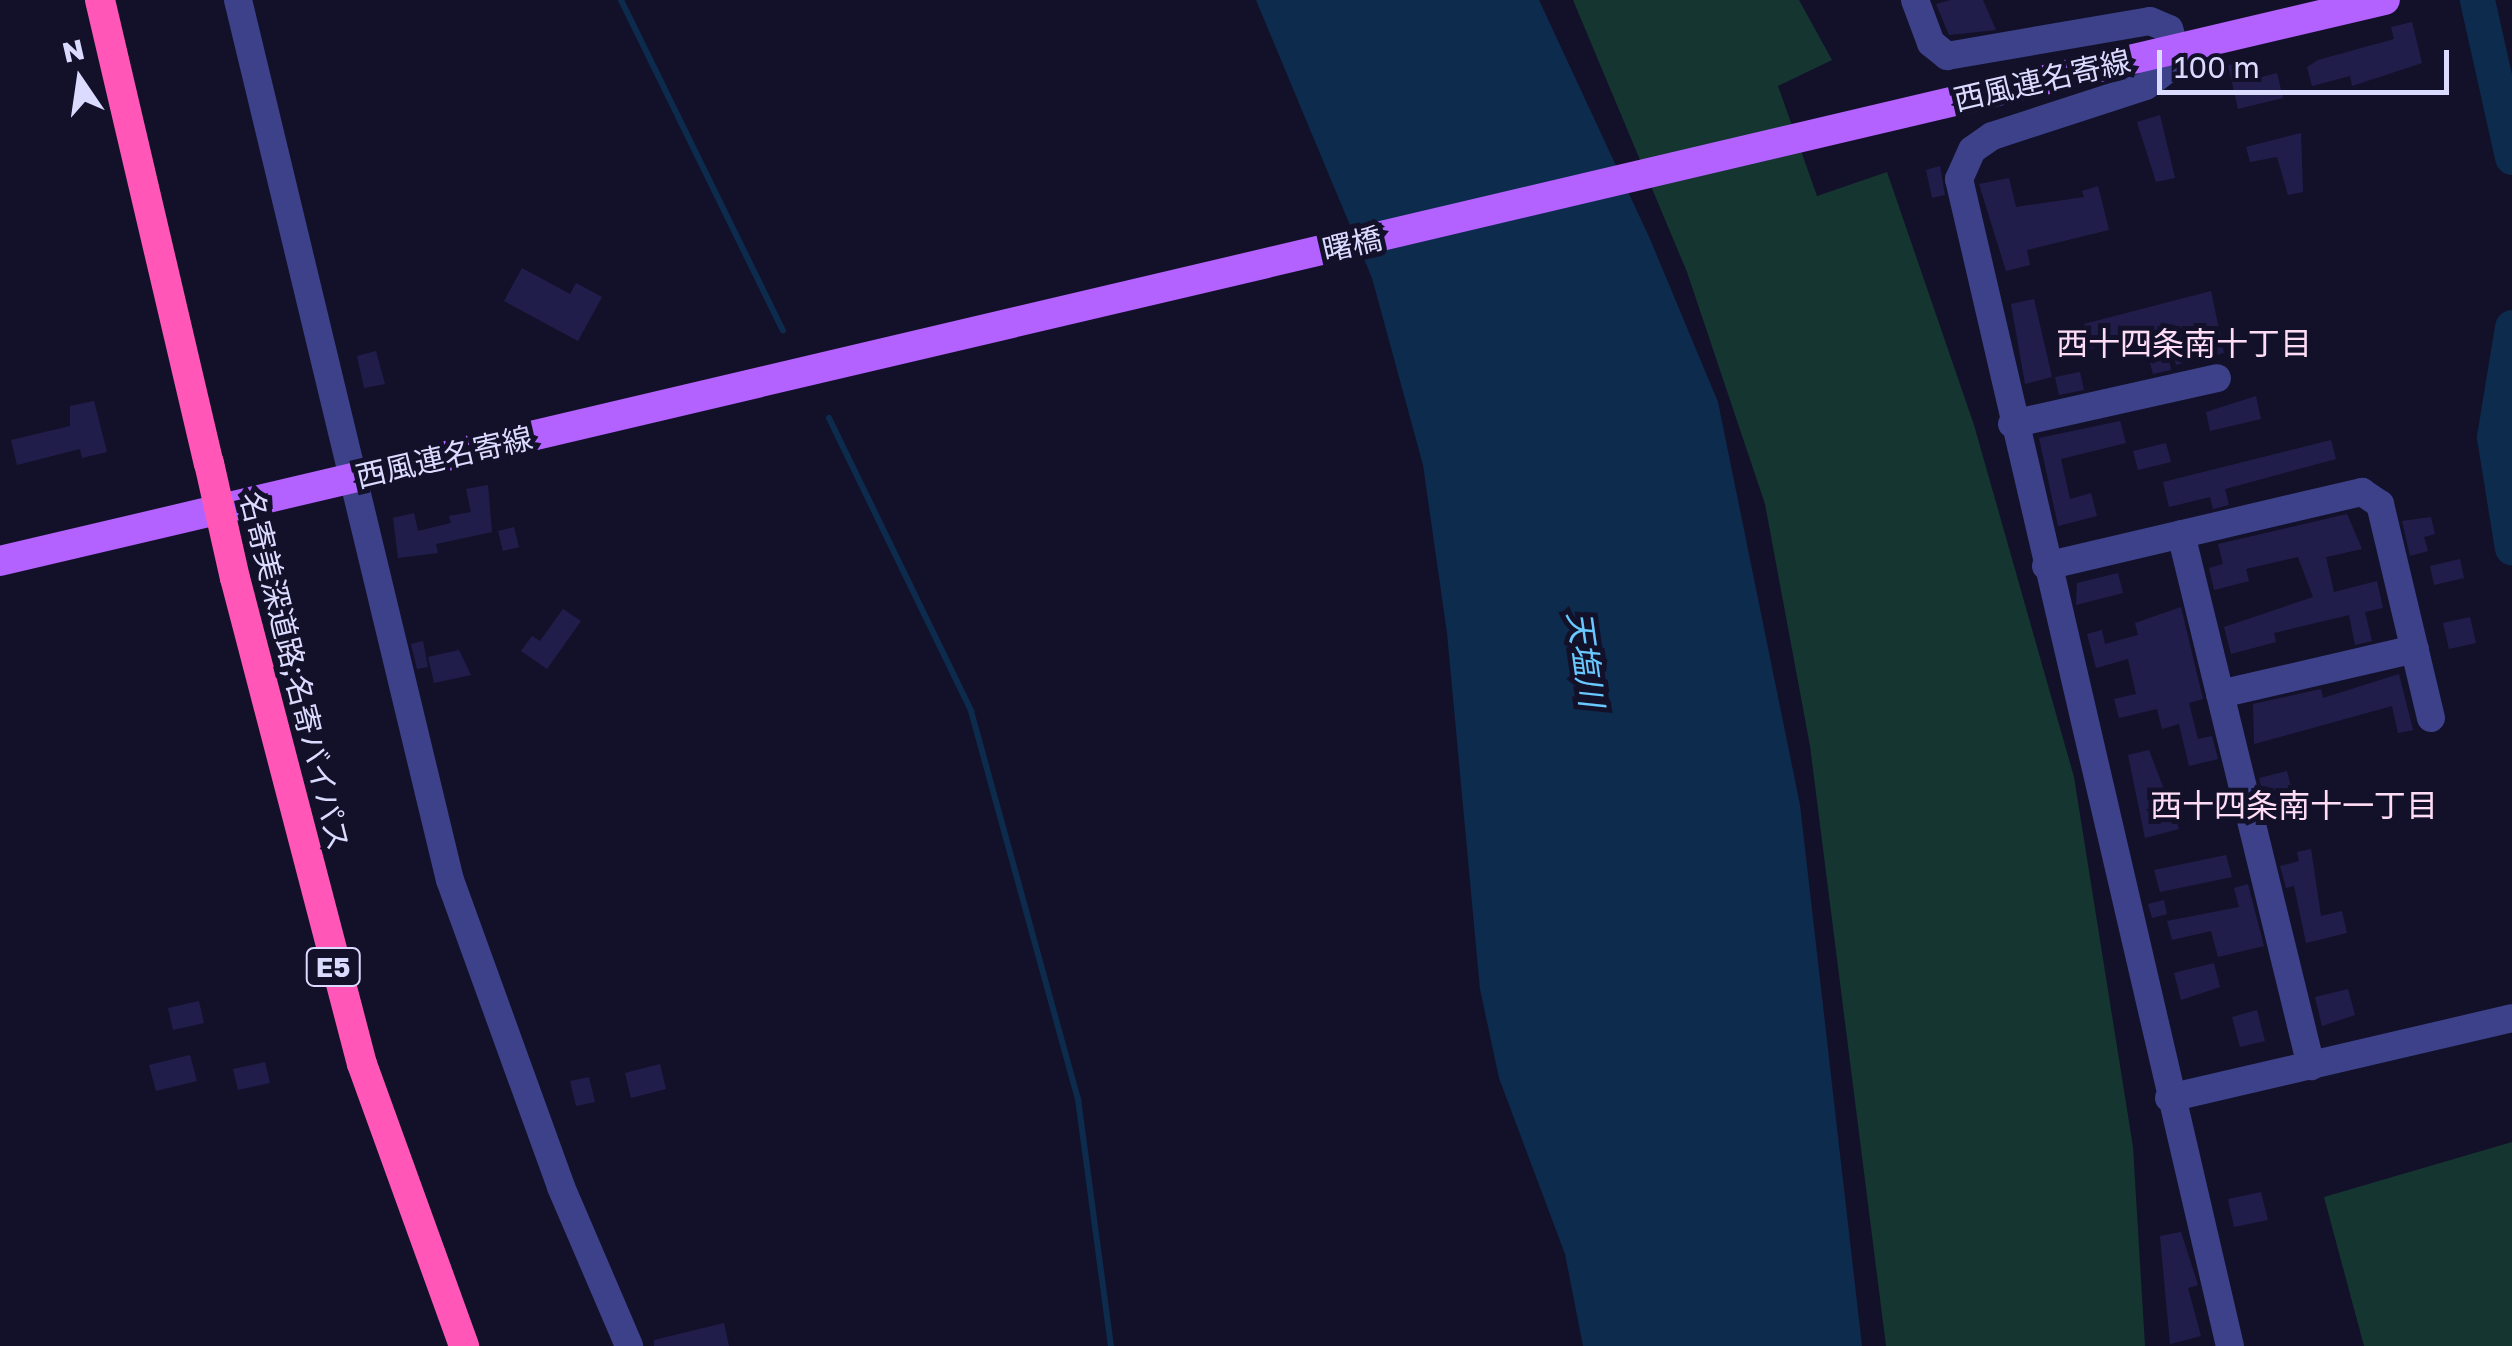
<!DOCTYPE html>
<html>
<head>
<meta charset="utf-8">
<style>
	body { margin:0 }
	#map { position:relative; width:2512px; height:1346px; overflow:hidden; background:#13112a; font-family:"Golos Text","Noto Sans JP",sans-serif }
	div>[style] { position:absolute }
	.green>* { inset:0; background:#143530 }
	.water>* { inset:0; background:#0d2b4d }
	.stream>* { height:6px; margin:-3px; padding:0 3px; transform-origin:3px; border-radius:3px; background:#0d2b4d }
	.river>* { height:35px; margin:-17.5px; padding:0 17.5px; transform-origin:17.5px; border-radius:17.5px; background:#0d2b4d }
	.building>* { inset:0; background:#211d4b }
	.minor>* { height:28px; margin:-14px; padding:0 14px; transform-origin:14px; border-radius:14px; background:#3c4189 }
	.major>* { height:30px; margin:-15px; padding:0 15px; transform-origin:15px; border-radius:15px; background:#b462ff }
	.highway>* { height:30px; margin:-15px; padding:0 15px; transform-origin:15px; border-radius:15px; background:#ff56b8 }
	.highway-bridge>* { height:30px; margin:-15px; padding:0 15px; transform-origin:15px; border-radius:15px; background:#ff56b8 }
	span { translate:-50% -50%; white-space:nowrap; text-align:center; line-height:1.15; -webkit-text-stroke:10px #13112a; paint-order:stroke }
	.shield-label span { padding:2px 8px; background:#13112a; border:2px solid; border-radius:8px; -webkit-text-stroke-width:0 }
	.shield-label { font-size:28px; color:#dbdaff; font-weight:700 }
	.street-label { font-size:30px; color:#dbdaff }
	.neighbourhood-label { font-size:32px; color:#ffdcf6 }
	.water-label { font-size:32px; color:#69c9ff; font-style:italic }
	.north { position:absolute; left:30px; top:30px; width:100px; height:100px; -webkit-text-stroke:8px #13112a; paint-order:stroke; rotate:347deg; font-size:28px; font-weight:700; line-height:40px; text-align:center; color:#dbdaff }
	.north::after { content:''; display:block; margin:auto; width:35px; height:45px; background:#dbdaff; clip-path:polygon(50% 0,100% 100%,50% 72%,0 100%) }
	.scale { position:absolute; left:2157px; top:50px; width:292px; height:45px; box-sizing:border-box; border:5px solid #dbdaff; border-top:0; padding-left:12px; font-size:30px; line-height:35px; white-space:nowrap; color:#dbdaff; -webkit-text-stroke:8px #13112a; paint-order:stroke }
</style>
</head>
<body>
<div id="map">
	<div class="green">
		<div style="clip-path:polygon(1573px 0,1799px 0,1832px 60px,1778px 86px,1817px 196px,1887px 172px,1974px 425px,2074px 777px,2133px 1147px,2145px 1346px,1886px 1346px,1810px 746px,1765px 504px,1687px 272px)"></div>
		<div style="clip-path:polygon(2512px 1080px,2512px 1346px,2364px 1346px,2324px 1197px,2512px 1142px)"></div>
	</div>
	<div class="water">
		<div style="clip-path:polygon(1256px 0,1539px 0,1650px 239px,1718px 402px,1800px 805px,1862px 1346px,1583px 1346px,1565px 1254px,1499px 1078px,1480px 989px,1447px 633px,1423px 465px,1372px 278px)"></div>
	</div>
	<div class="stream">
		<div style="left:621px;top:0;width:368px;rotate:63.9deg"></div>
		<div style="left:829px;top:418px;width:326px;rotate:64.1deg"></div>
		<div style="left:971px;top:711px;width:402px;rotate:74.6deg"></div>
		<div style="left:1078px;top:1099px;width:249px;rotate:82.4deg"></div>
	</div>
	<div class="river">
		<div style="left:2477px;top:0;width:161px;rotate:77.4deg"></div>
		<div style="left:2512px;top:327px;width:111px;rotate:99.3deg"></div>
		<div style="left:2494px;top:437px;width:112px;rotate:80.8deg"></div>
	</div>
	<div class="building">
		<div style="clip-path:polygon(1951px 0,1983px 0,1996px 30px,1949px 35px,1936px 4px)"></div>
		<div style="clip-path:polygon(2412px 22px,2422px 63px,2352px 86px,2350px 76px,2312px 86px,2307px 67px,2318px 60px,2394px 39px,2391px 27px)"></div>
		<div style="clip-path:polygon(2242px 62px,2246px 81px,2277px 73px,2283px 98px,2238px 109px,2228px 65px)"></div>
		<div style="clip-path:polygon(2160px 115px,2175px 178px,2156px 182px,2137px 122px)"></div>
		<div style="clip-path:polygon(2301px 133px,2303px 192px,2288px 195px,2277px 157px,2250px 162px,2246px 147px)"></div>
		<div style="clip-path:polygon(1940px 166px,1945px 195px,1932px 198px,1926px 170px)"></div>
		<div style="clip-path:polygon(2009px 178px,2016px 207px,2084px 197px,2082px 191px,2098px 186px,2109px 230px,2027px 250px,2030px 265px,2006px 271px,1979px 184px)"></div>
		<div style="clip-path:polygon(522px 268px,570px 294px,576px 283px,602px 297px,578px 341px,504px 301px)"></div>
		<div style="clip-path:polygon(2211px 291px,2224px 353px,2176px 365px,2167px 327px,2090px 349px,2084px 324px)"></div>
		<div style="clip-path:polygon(2034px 299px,2052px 377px,2025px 384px,2011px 304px)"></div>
		<div style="clip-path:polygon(376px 351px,385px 384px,364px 388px,357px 356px)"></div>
		<div style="clip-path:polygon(2169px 359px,2171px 370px,2153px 374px,2150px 363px)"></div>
		<div style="clip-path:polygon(2080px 372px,2084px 390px,2059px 395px,2055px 377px)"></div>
		<div style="clip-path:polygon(2256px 396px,2261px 419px,2210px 431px,2206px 412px)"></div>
		<div style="clip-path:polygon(94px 401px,107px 452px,82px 458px,80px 449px,17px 465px,11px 440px,70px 426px,70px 406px)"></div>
		<div style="clip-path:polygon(2120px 421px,2126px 443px,2061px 459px,2070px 499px,2091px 493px,2097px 516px,2058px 526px,2039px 438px)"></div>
		<div style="clip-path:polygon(2331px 440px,2336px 459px,2225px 489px,2229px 505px,2213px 509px,2210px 497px,2169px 507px,2163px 482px)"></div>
		<div style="clip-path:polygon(2166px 443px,2171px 462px,2138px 470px,2133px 451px)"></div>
		<div style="clip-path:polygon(488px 485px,492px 532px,436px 544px,438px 553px,398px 558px,393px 518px,414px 513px,418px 531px,451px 523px,449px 516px,471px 512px,466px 489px)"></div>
		<div style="clip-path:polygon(2347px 514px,2362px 549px,2326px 557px,2334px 592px,2377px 581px,2383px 608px,2365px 612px,2372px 641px,2355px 645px,2349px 615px,2274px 633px,2276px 642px,2231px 654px,2224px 627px,2313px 597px,2298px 557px,2246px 569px,2249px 581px,2214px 590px,2209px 568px,2223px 564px,2218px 544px)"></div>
		<div style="clip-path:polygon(2431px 517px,2435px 534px,2424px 537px,2428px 551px,2410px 556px,2402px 521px)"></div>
		<div style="clip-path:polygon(514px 527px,519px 547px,503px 551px,498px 531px)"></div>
		<div style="clip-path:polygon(2460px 559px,2464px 578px,2434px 585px,2430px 566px)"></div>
		<div style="clip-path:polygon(2118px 573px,2123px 593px,2076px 605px,2077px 583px)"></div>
		<div style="clip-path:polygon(2181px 607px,2203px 699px,2189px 703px,2198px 739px,2212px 736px,2218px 759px,2189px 766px,2179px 724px,2162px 729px,2157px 709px,2119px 718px,2114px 699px,2136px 694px,2128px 659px,2096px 668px,2087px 634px,2102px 630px,2105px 644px,2138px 635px,2135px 623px)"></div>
		<div style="clip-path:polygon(563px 609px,581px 621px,547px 669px,521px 651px,532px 636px,540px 641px)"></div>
		<div style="clip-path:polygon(2470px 617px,2476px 643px,2449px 649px,2443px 623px)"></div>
		<div style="clip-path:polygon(423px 641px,428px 667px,417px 669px,411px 644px)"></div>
		<div style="clip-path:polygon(459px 650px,471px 675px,434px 683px,428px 657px)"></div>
		<div style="clip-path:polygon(2399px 674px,2413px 730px,2398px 733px,2392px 706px,2254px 744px,2253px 704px,2321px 689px,2323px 698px)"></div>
		<div style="clip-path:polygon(2149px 750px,2179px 829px,2145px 838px,2128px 755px)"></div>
		<div style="clip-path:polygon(2287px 771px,2294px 798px,2266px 805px,2259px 778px)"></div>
		<div style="clip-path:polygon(2311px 849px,2321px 916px,2342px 911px,2347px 933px,2306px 943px,2294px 886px,2286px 888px,2280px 866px,2299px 861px,2297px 852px)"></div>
		<div style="clip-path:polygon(2226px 855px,2232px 877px,2160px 892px,2154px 870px)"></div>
		<div style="clip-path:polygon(2248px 884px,2264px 946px,2218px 957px,2211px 931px,2172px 940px,2167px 921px,2239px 907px,2234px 888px)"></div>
		<div style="clip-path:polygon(2164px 900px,2167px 914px,2152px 918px,2148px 904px)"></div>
		<div style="clip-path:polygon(2214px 963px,2220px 987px,2181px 1000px,2174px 973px)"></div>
		<div style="clip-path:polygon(2348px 989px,2355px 1015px,2322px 1026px,2315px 997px)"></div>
		<div style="clip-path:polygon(199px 1001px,204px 1023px,173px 1030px,168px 1008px)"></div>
		<div style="clip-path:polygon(2257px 1010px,2265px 1041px,2240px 1047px,2232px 1017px)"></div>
		<div style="clip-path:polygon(190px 1055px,197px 1081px,156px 1091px,149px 1065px)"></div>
		<div style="clip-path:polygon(265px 1062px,270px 1083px,238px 1090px,233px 1069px)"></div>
		<div style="clip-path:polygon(660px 1064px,666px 1089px,631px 1098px,625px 1073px)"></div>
		<div style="clip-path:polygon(589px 1077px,595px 1102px,576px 1106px,570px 1081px)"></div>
		<div style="clip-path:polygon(2261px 1192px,2268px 1220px,2234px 1227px,2228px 1199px)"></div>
		<div style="clip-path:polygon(2181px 1232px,2198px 1285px,2188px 1288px,2201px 1336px,2170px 1344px,2160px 1236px)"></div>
		<div style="clip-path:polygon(724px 1323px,729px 1346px,654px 1346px,654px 1340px)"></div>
	</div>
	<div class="minor">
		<div style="left:238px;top:0;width:905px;rotate:76.46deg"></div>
		<div style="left:450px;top:880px;width:326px;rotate:70.1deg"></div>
		<div style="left:561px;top:1187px;width:173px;rotate:66.8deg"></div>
		<div style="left:1915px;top:0;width:46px;rotate:69.6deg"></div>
		<div style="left:1931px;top:43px;width:21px;rotate:39deg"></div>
		<div style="left:1947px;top:56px;width:206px;rotate:-9.8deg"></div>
		<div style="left:2150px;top:21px;width:21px;rotate:23deg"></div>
		<div style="left:2169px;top:29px;width:20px;rotate:72deg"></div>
		<div style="left:2175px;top:48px;width:20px;rotate:105deg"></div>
		<div style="left:2170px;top:67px;width:31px;rotate:142deg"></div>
		<div style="left:2146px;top:86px;width:162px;rotate:162deg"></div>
		<div style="left:1992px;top:136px;width:24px;rotate:145deg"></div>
		<div style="left:1972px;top:150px;width:32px;rotate:114deg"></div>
		<div style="left:1959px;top:179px;width:1198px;rotate:76.93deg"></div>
		<div style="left:2012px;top:424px;width:210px;rotate:-12.6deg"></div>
		<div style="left:2181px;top:534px;width:548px;rotate:76.27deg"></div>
		<div style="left:2046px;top:566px;width:325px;rotate:-13.2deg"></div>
		<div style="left:2362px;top:492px;width:22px;rotate:34deg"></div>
		<div style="left:2380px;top:504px;width:220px;rotate:76.6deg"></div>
		<div style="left:2220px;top:694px;width:200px;rotate:-13deg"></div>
		<div style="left:2169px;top:1098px;width:352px;rotate:-13.1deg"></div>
	</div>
	<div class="major">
		<div style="left:0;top:561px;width:2450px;rotate:-13.24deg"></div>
	</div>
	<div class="highway">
		<div style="left:100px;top:0;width:476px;rotate:76.8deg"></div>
		<div style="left:235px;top:578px;width:502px;rotate:75.36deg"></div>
		<div style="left:362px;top:1064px;width:300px;rotate:70.1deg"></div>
	</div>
	<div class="highway-bridge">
		<div style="left:209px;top:463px;width:118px;rotate:77.3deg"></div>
	</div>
	<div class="shield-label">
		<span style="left:333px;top:967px">E5</span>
	</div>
	<div class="street-label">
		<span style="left:2042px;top:80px;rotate:-13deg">西風連名寄線</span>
		<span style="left:1352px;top:244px;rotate:-13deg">曙橋</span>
		<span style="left:444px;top:457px;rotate:-13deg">西風連名寄線</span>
		<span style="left:295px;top:671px;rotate:76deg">名寄美深道路;名寄バイパス</span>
	</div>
	<div class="neighbourhood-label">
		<span style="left:2184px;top:343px">西十四条南十丁目</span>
		<span style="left:2294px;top:805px">西十四条南十一丁目</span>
	</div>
	<div class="water-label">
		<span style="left:1586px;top:659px;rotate:82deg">天塩川</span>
	</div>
	<div class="north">N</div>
	<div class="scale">100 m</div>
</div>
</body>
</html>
